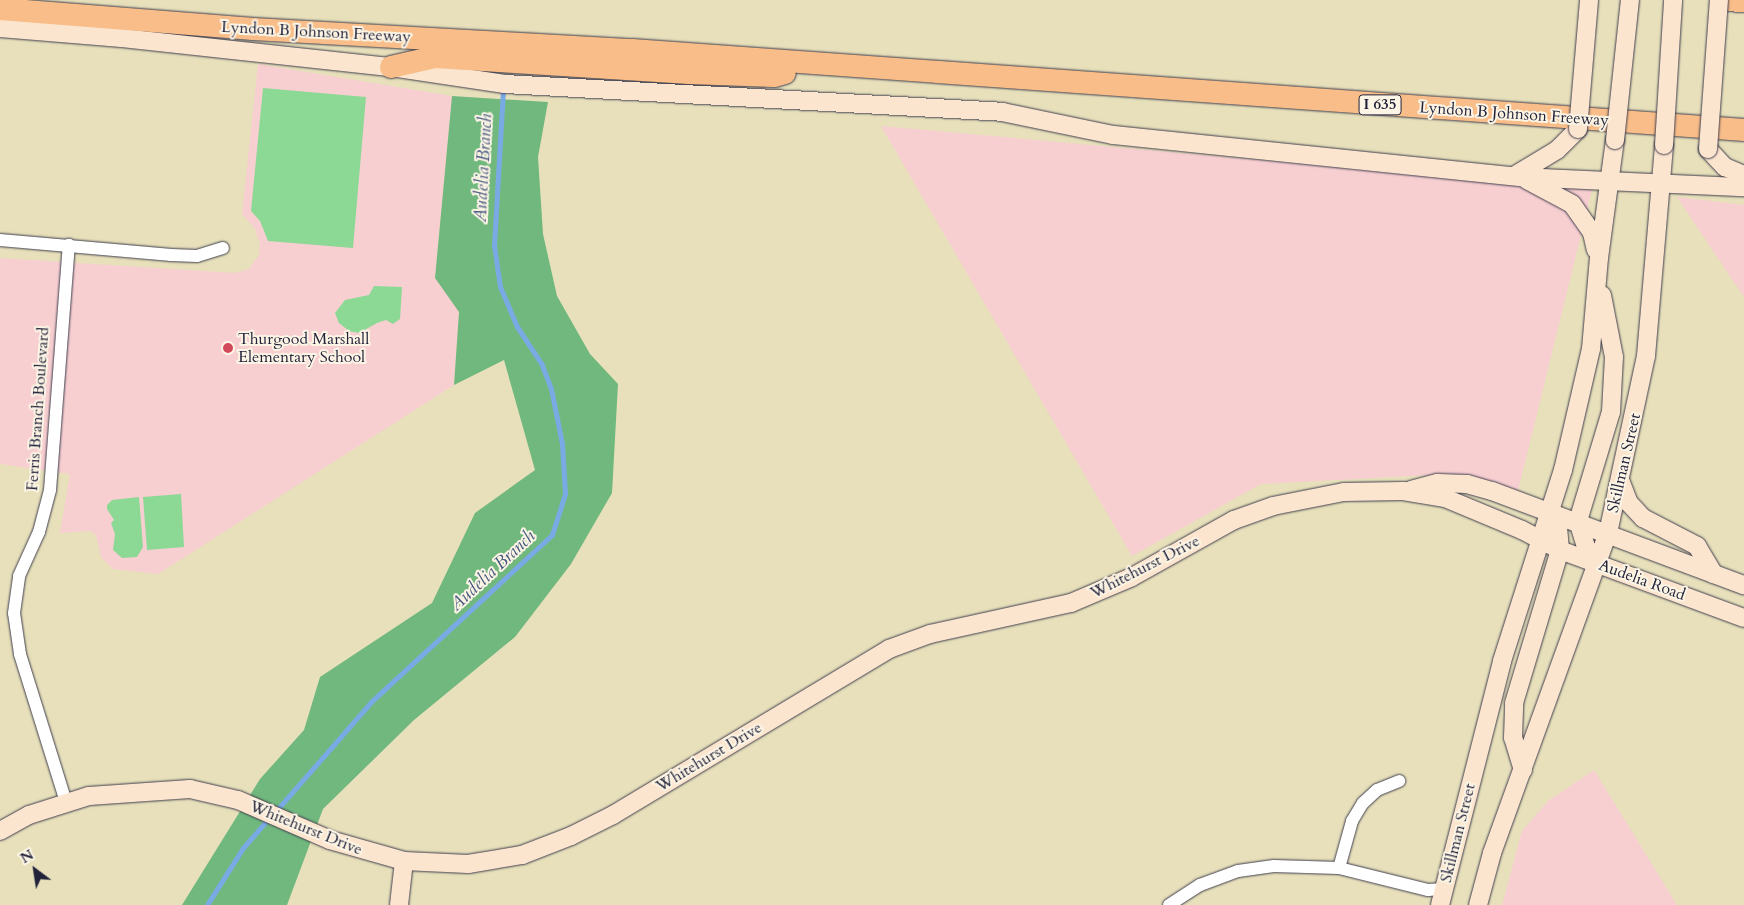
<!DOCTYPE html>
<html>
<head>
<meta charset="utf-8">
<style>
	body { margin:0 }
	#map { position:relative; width:1744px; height:905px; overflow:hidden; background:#e7e0bb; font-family:Cardo,serif }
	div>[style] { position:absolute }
	.built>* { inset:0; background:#f7cfd1 }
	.green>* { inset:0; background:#8cd895 }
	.forest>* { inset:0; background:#71b87e }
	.stream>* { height:4.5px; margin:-2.25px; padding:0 2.25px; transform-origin:2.25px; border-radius:2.25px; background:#7aaae4 }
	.roads { filter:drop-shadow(0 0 1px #403e4e) drop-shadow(0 0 1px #403e4e) }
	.street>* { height:12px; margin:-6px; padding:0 6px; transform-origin:6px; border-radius:6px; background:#fff }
	.secondary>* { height:18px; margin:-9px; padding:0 9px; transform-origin:9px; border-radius:9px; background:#fce5cf }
	.highway>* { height:22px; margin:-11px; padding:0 11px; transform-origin:11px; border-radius:11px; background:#f8bd88 }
	.bridges { filter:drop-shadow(0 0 1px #403e4e) drop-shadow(0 0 1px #403e4e) }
	.secondary-bridge>* { height:18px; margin:-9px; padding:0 9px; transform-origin:9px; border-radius:9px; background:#fce5cf }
	.dots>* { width:14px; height:14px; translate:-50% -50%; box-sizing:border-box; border:2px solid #fcf5e5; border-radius:50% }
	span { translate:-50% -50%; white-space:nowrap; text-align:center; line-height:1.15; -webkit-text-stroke:4px #fcf5e5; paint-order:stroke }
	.shield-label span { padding:1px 4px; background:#fcf5e5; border:1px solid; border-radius:4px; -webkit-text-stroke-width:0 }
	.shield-label { font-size:15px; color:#22223b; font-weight:700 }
	.street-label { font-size:16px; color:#22223b }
	.poi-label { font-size:16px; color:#22223b }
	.left { translate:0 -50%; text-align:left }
	.water-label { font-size:18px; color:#45587f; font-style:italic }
	.north { position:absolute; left:10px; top:845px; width:50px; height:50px; -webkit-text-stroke:4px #fcf5e5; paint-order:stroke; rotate:329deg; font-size:14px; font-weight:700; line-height:20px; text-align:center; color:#22223b }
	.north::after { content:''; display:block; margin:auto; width:18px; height:22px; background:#22223b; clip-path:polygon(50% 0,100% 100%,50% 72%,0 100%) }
</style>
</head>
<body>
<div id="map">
	<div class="built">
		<div style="clip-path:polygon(258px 64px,452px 96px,435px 277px,459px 311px,454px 385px,158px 574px,113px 569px,101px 557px,96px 535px,90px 531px,60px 533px,70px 474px,0 464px,0 258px,236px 273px,249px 269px,259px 255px,260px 244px,255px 229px,242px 214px)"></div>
		<div style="clip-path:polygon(881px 126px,1592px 190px,1516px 499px,1449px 474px,1261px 484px,1132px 556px)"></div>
		<div style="clip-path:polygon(1677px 197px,1744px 205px,1744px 297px)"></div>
		<div style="clip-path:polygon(1594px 770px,1677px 905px,1502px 905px,1522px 831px,1548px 801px)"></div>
	</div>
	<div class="green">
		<div style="clip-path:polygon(263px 88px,366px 97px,353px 248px,268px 241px,260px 221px,251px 211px)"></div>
		<div style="clip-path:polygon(374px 286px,402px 287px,400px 319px,393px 324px,386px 320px,377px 323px,359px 333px,349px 331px,339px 323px,335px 313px,345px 300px,369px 295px)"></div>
		<div style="clip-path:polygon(181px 494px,184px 547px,147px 550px,143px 497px)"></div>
		<div style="clip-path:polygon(139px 497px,143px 547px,137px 557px,122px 558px,113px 550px,115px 534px,111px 523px,114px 520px,107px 509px,107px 505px,112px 500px)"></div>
	</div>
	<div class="forest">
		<div style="clip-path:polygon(452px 96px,548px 102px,538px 157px,543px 234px,557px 296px,590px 354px,618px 384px,612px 493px,571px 564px,515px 637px,414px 720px,323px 809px,287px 905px,182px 905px,260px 779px,304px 730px,320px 677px,432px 603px,475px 513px,535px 470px,504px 360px,454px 385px,459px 312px,435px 278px)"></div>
	</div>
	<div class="stream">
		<div style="left:276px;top:811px;width:145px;rotate:-48.9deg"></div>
		<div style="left:371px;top:702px;width:246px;rotate:-42.7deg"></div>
		<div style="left:552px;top:535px;width:43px;rotate:-72.4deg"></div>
		<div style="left:565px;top:494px;width:50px;rotate:-93.4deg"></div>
		<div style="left:562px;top:444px;width:56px;rotate:-101.3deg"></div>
		<div style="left:551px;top:389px;width:26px;rotate:-111deg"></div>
		<div style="left:542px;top:365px;width:45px;rotate:-123.3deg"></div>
		<div style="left:517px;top:327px;width:43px;rotate:-113deg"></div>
		<div style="left:500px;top:287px;width:41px;rotate:-98.3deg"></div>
		<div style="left:494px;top:246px;width:157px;rotate:-86.7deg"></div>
		<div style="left:207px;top:905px;width:67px;rotate:-57.7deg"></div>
		<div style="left:243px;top:848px;width:40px;rotate:-49deg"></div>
	</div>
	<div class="roads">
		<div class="street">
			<div style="left:0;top:240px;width:172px;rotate:5deg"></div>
			<div style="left:171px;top:255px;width:26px;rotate:2deg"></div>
			<div style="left:197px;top:256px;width:27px;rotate:-17deg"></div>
			<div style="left:66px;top:802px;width:155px;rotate:-107.3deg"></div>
			<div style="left:20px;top:654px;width:41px;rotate:-98.3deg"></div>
			<div style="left:14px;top:613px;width:37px;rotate:-82deg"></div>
			<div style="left:19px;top:576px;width:48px;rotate:-65.6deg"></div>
			<div style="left:39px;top:532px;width:43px;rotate:-75.3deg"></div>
			<div style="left:50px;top:490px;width:246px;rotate:-85.6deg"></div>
			<div style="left:1339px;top:868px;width:49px;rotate:-74.5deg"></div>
			<div style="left:1352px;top:821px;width:21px;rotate:-59deg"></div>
			<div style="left:1363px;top:803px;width:19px;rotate:-43deg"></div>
			<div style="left:1377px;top:790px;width:24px;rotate:-22deg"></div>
			<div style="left:1169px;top:905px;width:37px;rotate:-33deg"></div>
			<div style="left:1200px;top:885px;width:40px;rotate:-20.2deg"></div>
			<div style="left:1238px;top:871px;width:36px;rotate:-8deg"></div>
			<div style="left:1274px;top:866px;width:65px;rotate:1.8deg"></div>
			<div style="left:1339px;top:868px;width:92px;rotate:13.9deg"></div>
			<div style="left:1428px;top:890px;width:16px;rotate:-4deg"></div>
		</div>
		<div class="secondary">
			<div style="left:0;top:28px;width:122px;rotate:4.7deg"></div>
			<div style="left:122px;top:38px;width:271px;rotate:6.2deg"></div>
			<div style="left:391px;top:67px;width:115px;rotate:8.5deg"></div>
			<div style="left:505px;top:84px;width:498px;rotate:3.2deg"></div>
			<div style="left:1002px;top:112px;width:113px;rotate:11.7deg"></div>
			<div style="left:1113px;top:135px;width:409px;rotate:5.9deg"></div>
			<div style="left:1520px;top:177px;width:224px;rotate:2.6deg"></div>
			<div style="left:1708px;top:149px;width:25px;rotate:47deg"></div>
			<div style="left:1725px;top:167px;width:21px;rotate:23deg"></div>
			<div style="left:1514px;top:176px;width:50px;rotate:-31.2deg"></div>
			<div style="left:1557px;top:150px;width:30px;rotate:-45deg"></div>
			<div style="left:1527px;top:180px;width:51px;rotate:28.1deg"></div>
			<div style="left:1572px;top:204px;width:35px;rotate:55deg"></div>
			<div style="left:1592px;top:233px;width:17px;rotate:77deg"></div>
			<div style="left:1620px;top:480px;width:25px;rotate:69deg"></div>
			<div style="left:1629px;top:503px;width:21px;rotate:47deg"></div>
			<div style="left:1643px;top:518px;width:61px;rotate:27.4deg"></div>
			<div style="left:1697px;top:546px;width:33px;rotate:59deg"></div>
			<div style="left:1411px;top:490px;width:28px;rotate:-15deg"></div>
			<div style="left:1438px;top:483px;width:29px;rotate:2deg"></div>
			<div style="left:1467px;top:484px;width:26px;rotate:16deg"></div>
			<div style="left:1492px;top:491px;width:269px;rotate:20.5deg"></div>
			<div style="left:1597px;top:564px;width:20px;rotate:-123deg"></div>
			<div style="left:1586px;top:547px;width:27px;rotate:-107deg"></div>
			<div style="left:1578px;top:521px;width:114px;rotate:-73.2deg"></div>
			<div style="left:1611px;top:412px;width:55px;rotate:-86.9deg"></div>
			<div style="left:1614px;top:357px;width:63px;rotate:-101deg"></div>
			<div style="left:1523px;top:770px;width:34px;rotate:-107deg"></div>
			<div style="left:1513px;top:738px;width:35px;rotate:-88deg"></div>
			<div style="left:1514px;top:703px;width:160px;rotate:-73.3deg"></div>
			<div style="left:1560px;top:550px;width:22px;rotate:-95deg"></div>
			<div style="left:1558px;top:528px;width:20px;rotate:-117deg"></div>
			<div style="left:0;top:831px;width:33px;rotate:-29deg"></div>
			<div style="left:29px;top:815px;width:63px;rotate:-17.6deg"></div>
			<div style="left:89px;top:796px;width:101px;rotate:-4deg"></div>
			<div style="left:190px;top:789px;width:49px;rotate:12.9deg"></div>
			<div style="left:238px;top:800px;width:100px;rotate:23.5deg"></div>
			<div style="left:330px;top:840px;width:77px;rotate:15.8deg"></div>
			<div style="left:404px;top:861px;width:64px;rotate:2.7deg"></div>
			<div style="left:468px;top:864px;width:55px;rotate:-9.5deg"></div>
			<div style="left:522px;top:855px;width:53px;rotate:-21.2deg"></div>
			<div style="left:571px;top:836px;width:47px;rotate:-26.6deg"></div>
			<div style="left:613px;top:815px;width:322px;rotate:-31deg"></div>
			<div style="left:889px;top:649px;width:44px;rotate:-20.1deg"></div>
			<div style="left:930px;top:634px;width:144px;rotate:-12.4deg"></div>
			<div style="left:1071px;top:603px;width:66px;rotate:-23.1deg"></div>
			<div style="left:1132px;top:577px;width:117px;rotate:-29.2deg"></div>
			<div style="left:1234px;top:520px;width:41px;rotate:-19.7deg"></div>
			<div style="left:1273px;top:506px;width:72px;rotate:-11.2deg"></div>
			<div style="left:1344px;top:492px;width:59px;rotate:-1deg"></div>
			<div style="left:1403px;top:491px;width:43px;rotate:9.5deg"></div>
			<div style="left:1445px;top:498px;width:83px;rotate:22.6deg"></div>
			<div style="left:1522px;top:530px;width:43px;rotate:27.8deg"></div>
			<div style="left:1560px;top:550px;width:196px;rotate:20.3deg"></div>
			<div style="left:399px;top:905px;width:44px;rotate:-83.5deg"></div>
			<div style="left:1440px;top:905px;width:252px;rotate:-75.7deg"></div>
			<div style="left:1502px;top:661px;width:201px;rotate:-72.3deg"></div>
			<div style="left:1563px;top:470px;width:124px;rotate:-77deg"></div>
			<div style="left:1591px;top:349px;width:91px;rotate:-85deg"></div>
			<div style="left:1599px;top:258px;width:119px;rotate:-82.3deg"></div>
			<div style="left:1478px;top:905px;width:54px;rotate:-74.9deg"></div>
			<div style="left:1492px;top:853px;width:340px;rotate:-70.1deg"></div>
			<div style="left:1608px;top:533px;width:181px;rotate:-77.9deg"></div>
			<div style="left:1646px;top:356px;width:212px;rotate:-85.1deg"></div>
		</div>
		<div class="highway">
			<div style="left:1725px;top:0;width:19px;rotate:3deg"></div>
			<div style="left:0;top:9px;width:254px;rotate:4.5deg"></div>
			<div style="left:253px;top:29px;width:380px;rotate:3.2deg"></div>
			<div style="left:632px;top:50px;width:1115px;rotate:4.11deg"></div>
			<div style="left:391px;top:67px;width:45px;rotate:-12.8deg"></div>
			<div style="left:435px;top:57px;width:255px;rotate:3.6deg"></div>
			<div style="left:689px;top:73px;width:85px;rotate:2deg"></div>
			<div style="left:774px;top:76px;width:11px;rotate:-15deg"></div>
		</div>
	</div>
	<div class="bridges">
		<div class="secondary-bridge">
			<div style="left:1578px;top:129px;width:129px;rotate:-85.1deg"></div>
			<div style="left:1615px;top:140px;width:141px;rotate:-83.9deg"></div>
			<div style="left:1664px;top:145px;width:145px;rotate:-86.4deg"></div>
			<div style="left:1708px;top:149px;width:149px;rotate:-85.8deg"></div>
		</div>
	</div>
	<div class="dots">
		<div style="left:228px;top:348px;background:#d1495b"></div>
	</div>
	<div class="shield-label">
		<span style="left:1380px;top:105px">I 635</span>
	</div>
	<div class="street-label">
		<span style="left:316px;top:32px;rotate:3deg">Lyndon B Johnson Freeway</span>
		<span style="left:1514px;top:114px;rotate:4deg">Lyndon B Johnson Freeway</span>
		<span style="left:38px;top:409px;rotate:-86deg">Ferris Branch Boulevard</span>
		<span style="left:1624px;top:463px;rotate:-77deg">Skillman Street</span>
		<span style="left:1145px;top:567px;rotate:-27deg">Whitehurst Drive</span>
		<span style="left:1642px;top:580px;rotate:20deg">Audelia Road</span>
		<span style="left:709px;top:757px;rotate:-31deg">Whitehurst Drive</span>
		<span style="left:306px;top:828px;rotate:22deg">Whitehurst Drive</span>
		<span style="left:1458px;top:833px;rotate:-76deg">Skillman Street</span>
	</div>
	<div class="poi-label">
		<span class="left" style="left:238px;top:348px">Thurgood Marshall<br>Elementary School</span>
	</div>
	<div class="water-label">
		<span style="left:484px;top:168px;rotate:-87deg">Audelia Branch</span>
		<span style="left:493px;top:571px;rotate:-43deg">Audelia Branch</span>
	</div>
	<div class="north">N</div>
</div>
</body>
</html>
